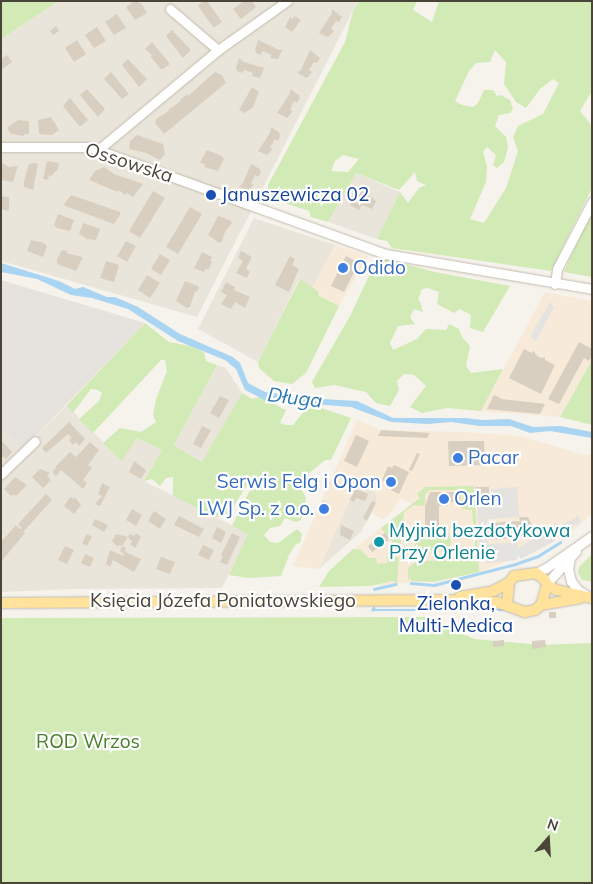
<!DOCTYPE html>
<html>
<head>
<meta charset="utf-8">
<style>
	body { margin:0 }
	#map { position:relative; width:593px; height:884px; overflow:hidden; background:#f6f3ec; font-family:Mulish,sans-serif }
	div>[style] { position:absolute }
	.residential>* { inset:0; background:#eae5da }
	.commercial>* { inset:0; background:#f7ead8 }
	.industrial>* { inset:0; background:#e6e2dd }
	.green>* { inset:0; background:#d2eab5 }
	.parking>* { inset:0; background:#e5e3e0 }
	.water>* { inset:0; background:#a9d4f2 }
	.stream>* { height:2.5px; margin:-1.25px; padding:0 1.25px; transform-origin:1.25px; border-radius:1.25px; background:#a9d4f2 }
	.building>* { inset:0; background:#d8cfc1 }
	.roads { filter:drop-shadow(0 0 1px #c2bbae) drop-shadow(0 0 1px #c2bbae) }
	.minor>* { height:9px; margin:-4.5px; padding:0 4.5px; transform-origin:4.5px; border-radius:4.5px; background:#fff }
	.major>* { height:10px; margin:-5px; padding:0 5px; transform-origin:5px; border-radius:5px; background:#ffe39c }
	.dots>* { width:14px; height:14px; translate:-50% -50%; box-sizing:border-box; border:2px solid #fff; border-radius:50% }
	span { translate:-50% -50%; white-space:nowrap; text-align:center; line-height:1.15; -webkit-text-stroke:4.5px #fff; paint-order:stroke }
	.street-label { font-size:19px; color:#4b4439 }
	.transit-label { font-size:19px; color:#164399 }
	.left { translate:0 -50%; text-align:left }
	.shop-label { font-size:19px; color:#366cbe }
	.right { translate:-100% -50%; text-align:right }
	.culture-label { font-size:19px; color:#0d838f }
	.park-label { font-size:19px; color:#4a7f2a }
	.water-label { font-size:20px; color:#2e7ab2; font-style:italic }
	.frame { position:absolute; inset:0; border:2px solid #4b4439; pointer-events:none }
	.north { position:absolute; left:523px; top:814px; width:50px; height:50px; -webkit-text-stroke:4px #fff; paint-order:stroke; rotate:19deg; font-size:14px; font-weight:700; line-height:20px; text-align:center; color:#4b4439 }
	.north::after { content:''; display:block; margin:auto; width:18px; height:22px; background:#4b4439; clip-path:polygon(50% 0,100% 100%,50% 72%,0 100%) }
</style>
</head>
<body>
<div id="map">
	<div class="residential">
		<div style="clip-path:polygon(59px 1px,358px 1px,197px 317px,1px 261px,1px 39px)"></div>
		<div style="clip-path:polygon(356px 173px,400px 192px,377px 239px,328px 222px)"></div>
		<div style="clip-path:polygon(254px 218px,335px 245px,312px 289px,299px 279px,258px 362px,198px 329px)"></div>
		<div style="clip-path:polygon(217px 365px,226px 368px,242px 393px,203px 462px,174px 445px)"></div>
		<div style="clip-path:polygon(67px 405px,122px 461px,137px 438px,162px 450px,144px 481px,249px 534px,222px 588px,75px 589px,1px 592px,1px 428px,22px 450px)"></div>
		<div style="clip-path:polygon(357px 483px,375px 490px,377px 500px,361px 532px,319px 569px)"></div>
	</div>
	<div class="commercial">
		<div style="clip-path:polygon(335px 245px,368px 256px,339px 306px,318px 294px,312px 289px)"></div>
		<div style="clip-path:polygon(545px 292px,592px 301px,592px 360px,560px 417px,481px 411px)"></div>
		<div style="clip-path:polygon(357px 420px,381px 430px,467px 432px,520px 436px,585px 455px,592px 455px,592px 514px,576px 528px,541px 548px,479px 572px,442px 580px,363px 586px,355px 548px,412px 504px,400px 498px,393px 511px,383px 519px,371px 513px,377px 500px,375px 491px,357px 483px,319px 569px,293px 566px)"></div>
	</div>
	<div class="industrial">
		<div style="clip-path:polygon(1px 280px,145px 323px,22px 450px,1px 428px)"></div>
	</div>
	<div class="green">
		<div style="clip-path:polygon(1px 1px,59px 1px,1px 39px)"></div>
		<div style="clip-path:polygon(evenodd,359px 1px,417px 1px,413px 10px,432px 22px,439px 1px,592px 1px,592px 91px,580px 111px,592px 126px,592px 188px,551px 271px,392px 248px,387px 241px,377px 239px,400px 192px,408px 203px,419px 188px,426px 185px,417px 181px,415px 172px,399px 190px,356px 173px,328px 222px,311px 217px,309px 211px,276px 200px,268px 193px,268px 185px,345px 42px,353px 11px,359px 1px,495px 50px,506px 62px,504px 84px,516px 102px,526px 108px,540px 89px,553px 79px,559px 83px,543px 114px,518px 126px,513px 137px,518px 151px,506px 188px,484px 223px,470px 219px,486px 182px,487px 167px,483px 151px,487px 147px,496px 155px,493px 165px,497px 168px,504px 162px,508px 147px,506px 137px,495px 126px,499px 115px,510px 113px,513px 109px,510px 100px,501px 95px,497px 96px,493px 90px,484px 90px,478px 103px,473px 107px,462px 105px,455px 101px,469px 71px,476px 63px,490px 62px,495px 50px,359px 1px,343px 155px,359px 159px,348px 172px,331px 171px,335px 161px,343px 155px)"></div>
		<div style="clip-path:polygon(589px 216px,592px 217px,592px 277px,564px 272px)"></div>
		<div style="clip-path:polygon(377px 259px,394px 261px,435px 272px,510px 286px,483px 332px,470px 328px,471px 315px,460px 309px,454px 313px,437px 304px,439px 292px,428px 288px,422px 289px,418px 299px,421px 304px,423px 312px,414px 309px,410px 317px,415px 324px,398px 326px,390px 343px,393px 350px,417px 339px,426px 329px,446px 330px,449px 324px,459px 329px,462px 337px,470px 346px,466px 366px,471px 373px,503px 369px,481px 411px,447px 408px,422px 413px,410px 407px,426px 386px,414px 375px,404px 374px,397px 381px,399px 390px,390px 406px,376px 403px,366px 392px,334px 385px,315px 388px,312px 382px,350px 316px)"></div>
		<div style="clip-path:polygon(300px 279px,319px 292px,318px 295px,339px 306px,306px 373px,292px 384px,274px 381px,259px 368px,258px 362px)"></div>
		<div style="clip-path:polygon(145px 323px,169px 342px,190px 346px,204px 352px,206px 361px,217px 365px,174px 445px,202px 462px,242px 393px,252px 399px,260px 397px,286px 410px,280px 423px,286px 425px,293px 425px,305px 410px,318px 407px,351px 418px,331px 460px,325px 460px,308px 474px,301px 488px,306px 498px,301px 520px,296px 522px,285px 518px,280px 526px,270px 528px,264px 535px,270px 542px,278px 543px,297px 529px,302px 534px,300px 543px,296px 544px,289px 555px,281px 576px,249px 578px,229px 575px,248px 534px,232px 526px,256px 478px,254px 474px,227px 517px,215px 517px,173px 496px,173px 477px,166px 478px,160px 486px,152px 479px,144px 481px,162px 450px,137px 438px,122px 461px,103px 443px,120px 428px,141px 432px,156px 422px,153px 415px,156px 399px,167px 371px,165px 360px,161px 360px,93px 433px,79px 419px,99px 401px,102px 393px,98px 390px,91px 389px,73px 413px,67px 405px)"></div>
		<div style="clip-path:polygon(592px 360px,592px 425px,560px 417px)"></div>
		<div style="clip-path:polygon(474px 486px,479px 572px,434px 582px,411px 581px,411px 579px,409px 578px,408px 582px,408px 568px,417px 561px,476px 560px,472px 510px,462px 509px,462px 490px,430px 490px,425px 494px,425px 506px,414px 505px,404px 512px,400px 550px,394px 549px,394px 544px,381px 528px,420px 498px,417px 494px,425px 487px)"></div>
		<div style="clip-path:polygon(422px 532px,447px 534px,451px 539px,450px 546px,442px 550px,420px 550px,415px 545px,414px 541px,417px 535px)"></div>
		<div style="clip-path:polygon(353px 549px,361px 550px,369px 558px,376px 558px,377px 564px,387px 563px,387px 557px,399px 557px,397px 583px,392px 581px,370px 586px,319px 587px,329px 571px)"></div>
		<div style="clip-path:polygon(592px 554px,592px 582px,582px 580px,578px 573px,579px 567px)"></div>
		<div style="clip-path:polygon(426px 617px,474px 639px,541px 645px,592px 643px,592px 883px,1px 883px,1px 618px)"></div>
	</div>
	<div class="parking">
		<div style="clip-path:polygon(550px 302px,554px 307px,536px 341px,530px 337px)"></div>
		<div style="clip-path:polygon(517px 487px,519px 517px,488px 519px,487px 522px,488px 544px,517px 542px,518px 548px,538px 536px,538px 532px,557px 522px,559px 526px,578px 516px,581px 522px,570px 527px,569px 535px,563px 538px,559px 535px,553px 536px,555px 541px,521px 559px,518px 555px,517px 560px,485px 563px,484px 557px,479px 557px,477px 503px,484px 502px,484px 495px,491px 495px,491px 489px)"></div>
	</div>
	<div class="water">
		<div style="clip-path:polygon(1px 263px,59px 281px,75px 289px,83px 287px,107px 297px,115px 297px,138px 307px,180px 334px,233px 357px,240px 363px,248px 383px,265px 392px,305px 398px,357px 401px,393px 418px,465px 418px,483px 420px,509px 419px,533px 427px,560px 426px,592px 432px,592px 438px,550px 431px,530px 433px,511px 426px,480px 426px,451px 422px,428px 424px,391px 422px,351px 407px,265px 400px,245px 390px,236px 369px,225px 360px,178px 341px,128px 309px,92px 298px,71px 295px,37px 279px,1px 272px)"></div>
	</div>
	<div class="stream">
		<div style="left:518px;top:563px;width:21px;rotate:-19deg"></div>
		<div style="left:538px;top:556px;width:26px;rotate:-32deg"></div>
		<div style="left:411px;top:583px;width:23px;rotate:5deg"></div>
		<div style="left:434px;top:585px;width:85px;rotate:-14.4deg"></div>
		<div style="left:374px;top:589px;width:22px;rotate:-13deg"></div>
		<div style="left:374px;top:608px;width:2px;rotate:117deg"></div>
		<div style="left:373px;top:610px;width:130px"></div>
	</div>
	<div class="building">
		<div style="clip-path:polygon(135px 1px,142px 4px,147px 13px,135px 20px,126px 7px)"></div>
		<div style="clip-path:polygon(203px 1px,207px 1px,222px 22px,215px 27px,213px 27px,198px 6px)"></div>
		<div style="clip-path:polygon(244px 1px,252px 1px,256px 7px,241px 19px,233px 9px)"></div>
		<div style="clip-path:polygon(332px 9px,342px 17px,339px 22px,336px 21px,331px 29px,334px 31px,328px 37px,319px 33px,332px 13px)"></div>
		<div style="clip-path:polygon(117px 14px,126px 28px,114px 35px,105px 22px)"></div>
		<div style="clip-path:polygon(294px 16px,301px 20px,292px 32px,285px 27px,290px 17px,293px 19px)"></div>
		<div style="clip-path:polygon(56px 26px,59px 31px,53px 35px,50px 31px)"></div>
		<div style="clip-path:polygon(97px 27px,106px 41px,94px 48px,85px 35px)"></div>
		<div style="clip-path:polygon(172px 30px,191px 50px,183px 58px,166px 36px)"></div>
		<div style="clip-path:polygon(77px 40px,86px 54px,74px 62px,65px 48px)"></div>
		<div style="clip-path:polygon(258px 40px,279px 50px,283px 49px,278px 59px,270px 58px,272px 55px,262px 51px,261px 55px,256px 53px,255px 50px)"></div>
		<div style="clip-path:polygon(152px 42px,170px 64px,163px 69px,161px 69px,150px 56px,152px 55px,145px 49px)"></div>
		<div style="clip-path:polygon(310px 50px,320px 58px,317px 63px,314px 62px,309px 70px,312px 72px,307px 78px,297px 73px,301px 70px)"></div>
		<div style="clip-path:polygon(7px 55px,12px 62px,1px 70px,1px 59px)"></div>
		<div style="clip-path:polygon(239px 58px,244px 62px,264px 68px,260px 78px,252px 76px,253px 73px,244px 70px,243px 73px,237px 71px,236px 68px)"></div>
		<div style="clip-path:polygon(128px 59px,147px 79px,139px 87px,122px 65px)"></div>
		<div style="clip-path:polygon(111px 72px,129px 94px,122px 99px,104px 79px)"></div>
		<div style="clip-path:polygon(215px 72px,222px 75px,226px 83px,164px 134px,155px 123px,156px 119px,169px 111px,168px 110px,181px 101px,180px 100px,187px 94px,188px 96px)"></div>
		<div style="clip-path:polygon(252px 87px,259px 92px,253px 107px,245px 113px,239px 110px)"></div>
		<div style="clip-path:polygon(87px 89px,105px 109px,98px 117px,80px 95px)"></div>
		<div style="clip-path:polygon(290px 89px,299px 95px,300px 98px,297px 103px,294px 101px,290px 110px,293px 111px,287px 118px,277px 113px,290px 93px)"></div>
		<div style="clip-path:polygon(70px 98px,88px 120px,81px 126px,79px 126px,63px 106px)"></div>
		<div style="clip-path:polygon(51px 117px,59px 130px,52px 135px,39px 134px,38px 120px)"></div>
		<div style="clip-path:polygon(18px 120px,29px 121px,29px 134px,24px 134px,24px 136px,11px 134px,7px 128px)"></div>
		<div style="clip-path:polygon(271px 127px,279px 132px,280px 136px,278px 141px,275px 139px,270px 148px,273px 149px,267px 155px,258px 151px,270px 133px)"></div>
		<div style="clip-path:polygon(137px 135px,163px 144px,165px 154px,160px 160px,146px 153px,129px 149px,130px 141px)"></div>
		<div style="clip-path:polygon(207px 150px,222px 156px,224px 159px,218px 171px,204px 167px,205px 165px,200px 162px)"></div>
		<div style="clip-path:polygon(47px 161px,59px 163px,58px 169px,51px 176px,49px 175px,48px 180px,43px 179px)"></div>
		<div style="clip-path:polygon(2px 163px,9px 167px,18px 166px,13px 182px,1px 180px)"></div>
		<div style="clip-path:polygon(34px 163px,38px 164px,33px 190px,24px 187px,24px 181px,29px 164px)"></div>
		<div style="clip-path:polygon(251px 164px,260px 169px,261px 172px,258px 177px,255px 175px,251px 184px,254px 185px,248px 191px,239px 187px,243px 183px)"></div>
		<div style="clip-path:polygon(104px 167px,114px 174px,143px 184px,133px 197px,127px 193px,125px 195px,119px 190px,118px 192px,89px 180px,95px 171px)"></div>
		<div style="clip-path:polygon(359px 188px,376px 201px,372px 209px,362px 205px,359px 210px,350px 205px)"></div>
		<div style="clip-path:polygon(153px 191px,165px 198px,140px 238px,129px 231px)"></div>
		<div style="clip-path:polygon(71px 195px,120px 212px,120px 215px,114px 224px,65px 206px,64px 204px)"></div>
		<div style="clip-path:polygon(1px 196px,9px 197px,9px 211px,1px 209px)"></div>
		<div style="clip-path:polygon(190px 207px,202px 214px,178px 254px,166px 247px)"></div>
		<div style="clip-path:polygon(58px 214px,74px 220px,70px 231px,57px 228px,54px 225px)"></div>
		<div style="clip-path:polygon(218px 216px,230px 220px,232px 223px,225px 232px,222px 242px,219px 243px,208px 235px)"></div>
		<div style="clip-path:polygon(83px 223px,100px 229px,96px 240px,87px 239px,79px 234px)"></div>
		<div style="clip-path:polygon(31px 240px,44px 243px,47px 246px,43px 257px,27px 251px)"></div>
		<div style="clip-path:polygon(126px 241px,136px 246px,127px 262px,117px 256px)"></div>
		<div style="clip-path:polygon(62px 250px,67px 251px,66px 253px,82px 257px,82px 259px,76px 271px,57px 264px,57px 259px)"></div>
		<div style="clip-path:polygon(241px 251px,252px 257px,246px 269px,250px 271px,247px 278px,236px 273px,243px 261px,238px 258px)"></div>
		<div style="clip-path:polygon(202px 252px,212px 257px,210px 260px,212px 262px,208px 270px,206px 269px,204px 272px,194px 268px)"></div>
		<div style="clip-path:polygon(160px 254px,170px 260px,161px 275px,151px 269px)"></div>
		<div style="clip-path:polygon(290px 256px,295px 259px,292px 265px,299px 269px,289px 292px,275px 285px)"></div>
		<div style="clip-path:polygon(346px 256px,359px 263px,344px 292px,331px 286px)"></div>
		<div style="clip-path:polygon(106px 261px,119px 265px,114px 282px,100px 278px)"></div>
		<div style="clip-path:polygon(147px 275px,160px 283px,150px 298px,138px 290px)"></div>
		<div style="clip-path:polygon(185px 281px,198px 286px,199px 288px,197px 292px,195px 291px,190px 307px,187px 308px,176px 301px)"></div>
		<div style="clip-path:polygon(226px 282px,235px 287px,234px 290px,250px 297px,245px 308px,235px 302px,231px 309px,221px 304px,227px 295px,221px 292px)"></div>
		<div style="clip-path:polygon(579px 342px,592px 349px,592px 355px,589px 361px,584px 358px,559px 404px,548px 399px)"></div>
		<div style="clip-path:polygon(524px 349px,532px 353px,534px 351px,536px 355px,541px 358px,545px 357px,545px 360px,555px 365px,541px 394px,509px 378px)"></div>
		<div style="clip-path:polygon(494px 395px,502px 399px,545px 404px,540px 414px,487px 409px)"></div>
		<div style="clip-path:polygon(220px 396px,229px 400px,219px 418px,210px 413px)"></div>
		<div style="clip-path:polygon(69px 422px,85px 439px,79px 446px,76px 442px,73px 445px,69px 440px,72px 438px,68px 434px,46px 453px,42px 448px)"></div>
		<div style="clip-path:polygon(202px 426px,211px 430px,201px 448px,193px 444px)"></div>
		<div style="clip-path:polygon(381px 430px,430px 433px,427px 438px,378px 436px)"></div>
		<div style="clip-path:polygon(356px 435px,369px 441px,357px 467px,344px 461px)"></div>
		<div style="clip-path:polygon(1px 440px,12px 452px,6px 459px,1px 456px)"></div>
		<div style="clip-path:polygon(448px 441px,484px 441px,485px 465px,449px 466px)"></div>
		<div style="clip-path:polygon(90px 442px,99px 450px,88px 465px,92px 468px,83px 480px,87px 483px,83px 489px,61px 470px,56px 476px,53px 473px,54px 468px,56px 469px,56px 466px,70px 452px,76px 457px)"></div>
		<div style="clip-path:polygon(417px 453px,420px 454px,412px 471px,409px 470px)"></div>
		<div style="clip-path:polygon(134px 461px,146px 470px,141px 479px,129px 472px)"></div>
		<div style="clip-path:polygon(394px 465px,409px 472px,399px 494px,391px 490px,393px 486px,382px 480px,388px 466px,392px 468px)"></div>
		<div style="clip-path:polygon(40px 469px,50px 473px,47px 476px,51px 480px,43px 488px,32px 477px)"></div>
		<div style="clip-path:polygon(15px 477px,27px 485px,16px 496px,14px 494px,11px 496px,4px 489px)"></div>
		<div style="clip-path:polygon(102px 483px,110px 487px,100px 506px,95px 504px,102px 496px,98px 494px)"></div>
		<div style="clip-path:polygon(475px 487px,489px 487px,489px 494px,484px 495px,484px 502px,476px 502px)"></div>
		<div style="clip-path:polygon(355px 489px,368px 494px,365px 501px,356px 498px,354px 502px,350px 500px)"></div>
		<div style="clip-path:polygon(430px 492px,461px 492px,460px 502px,448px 502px,448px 506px,439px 506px,439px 534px,425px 534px,425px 506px)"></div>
		<div style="clip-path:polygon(46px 494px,52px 500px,23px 532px,25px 533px,1px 562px,1px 542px,16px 525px,20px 529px,22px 528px,18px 524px)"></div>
		<div style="clip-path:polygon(70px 497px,74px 499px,75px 497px,81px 505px,74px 514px,64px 506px)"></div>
		<div style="clip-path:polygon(323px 501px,329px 503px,324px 513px,318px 510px)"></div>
		<div style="clip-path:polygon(372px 501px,376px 503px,367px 521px,363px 518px)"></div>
		<div style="clip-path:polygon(132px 509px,142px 515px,136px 526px,126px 520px)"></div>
		<div style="clip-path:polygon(154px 511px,166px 519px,160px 529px,148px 521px)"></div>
		<div style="clip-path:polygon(179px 516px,204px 529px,199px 537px,174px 525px)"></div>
		<div style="clip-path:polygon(519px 517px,528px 517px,535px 531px,526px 535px,526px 537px,490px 540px,489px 523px,520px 521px)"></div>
		<div style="clip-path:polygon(95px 519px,108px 525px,104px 532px,92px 525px)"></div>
		<div style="clip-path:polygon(341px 525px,354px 531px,350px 540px,340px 535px)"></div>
		<div style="clip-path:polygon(217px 527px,226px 532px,221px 543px,212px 538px)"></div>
		<div style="clip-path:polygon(136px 533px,141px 537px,135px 548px,130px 544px,132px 541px,128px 537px,130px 534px,134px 536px)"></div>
		<div style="clip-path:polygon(232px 533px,240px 537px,227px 565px,220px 562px,223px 556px,221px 555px)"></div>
		<div style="clip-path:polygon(385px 533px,390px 539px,372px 552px,368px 546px)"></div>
		<div style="clip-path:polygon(87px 534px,92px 537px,87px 546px,82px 543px)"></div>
		<div style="clip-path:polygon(116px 534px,128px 537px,122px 546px,119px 545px,118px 547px,112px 541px)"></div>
		<div style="clip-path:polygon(203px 545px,214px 550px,209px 560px,198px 555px)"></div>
		<div style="clip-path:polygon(65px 546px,74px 550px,67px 564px,58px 560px)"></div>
		<div style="clip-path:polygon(122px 546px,126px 548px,125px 552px,141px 559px,134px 572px,113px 560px,110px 567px,106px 564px,110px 550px,123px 556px,124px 554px,120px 551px)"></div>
		<div style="clip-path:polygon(85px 554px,94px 558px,90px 567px,81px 563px)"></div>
		<div style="clip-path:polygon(161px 557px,175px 562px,170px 574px,156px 569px)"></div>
		<div style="clip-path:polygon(549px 612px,556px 612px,556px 618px,549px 618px)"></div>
		<div style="clip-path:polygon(504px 640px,504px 646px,493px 647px,493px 641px)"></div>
		<div style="clip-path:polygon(545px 640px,546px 647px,532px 649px,532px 641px)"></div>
	</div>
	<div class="roads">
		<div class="minor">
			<div style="left:170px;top:9px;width:63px;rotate:40.5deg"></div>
			<div style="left:1px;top:147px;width:89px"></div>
			<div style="left:90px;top:147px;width:315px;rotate:19.9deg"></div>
			<div style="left:386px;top:254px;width:209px;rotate:9.6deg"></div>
			<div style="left:98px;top:150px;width:156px;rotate:-39.8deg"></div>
			<div style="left:218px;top:50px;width:85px;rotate:-35.4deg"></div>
			<div style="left:555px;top:284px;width:15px;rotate:-82deg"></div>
			<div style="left:557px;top:269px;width:76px;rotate:-62.4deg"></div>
			<div style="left:1px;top:474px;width:47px;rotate:-44.1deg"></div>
			<div style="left:570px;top:558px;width:11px;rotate:100deg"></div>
			<div style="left:568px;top:569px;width:12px;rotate:76deg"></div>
			<div style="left:571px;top:581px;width:11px;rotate:52deg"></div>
			<div style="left:578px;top:590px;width:9px;rotate:32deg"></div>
			<div style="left:536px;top:573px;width:11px;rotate:-27deg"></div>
			<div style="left:546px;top:568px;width:56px;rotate:-34.8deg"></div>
			<div style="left:547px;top:583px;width:43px;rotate:-47.8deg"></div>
		</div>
		<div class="major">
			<div style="left:547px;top:585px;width:11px;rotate:27deg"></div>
			<div style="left:557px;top:590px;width:36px;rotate:13deg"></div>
			<div style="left:460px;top:597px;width:34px;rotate:-10deg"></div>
			<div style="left:493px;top:591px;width:18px;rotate:-27deg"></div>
			<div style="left:1px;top:603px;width:444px;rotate:-0.4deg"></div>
			<div style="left:445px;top:600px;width:52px;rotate:2.2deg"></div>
			<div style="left:497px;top:602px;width:30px;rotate:20deg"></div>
			<div style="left:525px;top:612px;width:10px;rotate:-11deg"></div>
			<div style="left:535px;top:610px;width:8px;rotate:-40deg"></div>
			<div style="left:541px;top:605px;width:21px;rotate:-73deg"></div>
			<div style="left:547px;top:585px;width:5px;rotate:-112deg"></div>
			<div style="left:545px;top:580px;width:11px;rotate:-142deg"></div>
			<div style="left:536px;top:573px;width:22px;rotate:172deg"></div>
			<div style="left:514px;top:576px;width:9px;rotate:126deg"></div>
			<div style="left:509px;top:583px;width:22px;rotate:95deg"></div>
			<div style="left:541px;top:605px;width:40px;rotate:-10deg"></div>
		</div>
	</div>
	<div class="dots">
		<div style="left:211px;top:195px;background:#1a4fb4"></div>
		<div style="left:343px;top:268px;background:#3f7fe0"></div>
		<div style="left:458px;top:458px;background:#3f7fe0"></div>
		<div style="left:391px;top:482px;background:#3f7fe0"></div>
		<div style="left:444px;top:499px;background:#3f7fe0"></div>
		<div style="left:324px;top:509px;background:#3f7fe0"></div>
		<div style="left:379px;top:542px;background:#0f9aa8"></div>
		<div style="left:456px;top:585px;background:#1a4fb4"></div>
	</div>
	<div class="street-label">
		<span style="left:129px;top:163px;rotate:18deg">Ossowska</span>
		<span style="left:223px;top:601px">Księcia Józefa Poniatowskiego</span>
	</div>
	<div class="transit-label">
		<span class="left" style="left:221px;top:195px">Januszewicza 02</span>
		<span style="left:456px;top:615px">Zielonka,<br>Multi-Medica</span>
	</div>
	<div class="shop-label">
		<span class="left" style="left:353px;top:268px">Odido</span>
		<span class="left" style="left:468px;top:458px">Pacar</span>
		<span class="right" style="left:381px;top:482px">Serwis Felg i Opon</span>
		<span class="left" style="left:454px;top:499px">Orlen</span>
		<span class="right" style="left:314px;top:509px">LWJ Sp. z o.o.</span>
	</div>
	<div class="culture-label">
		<span class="left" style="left:389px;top:542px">Myjnia bezdotykowa<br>Przy Orlenie</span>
	</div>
	<div class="park-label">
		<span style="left:88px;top:742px">ROD Wrzos</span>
	</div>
	<div class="water-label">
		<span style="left:295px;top:397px;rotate:7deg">Długa</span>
	</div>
	<div class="frame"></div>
	<div class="north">N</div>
</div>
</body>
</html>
